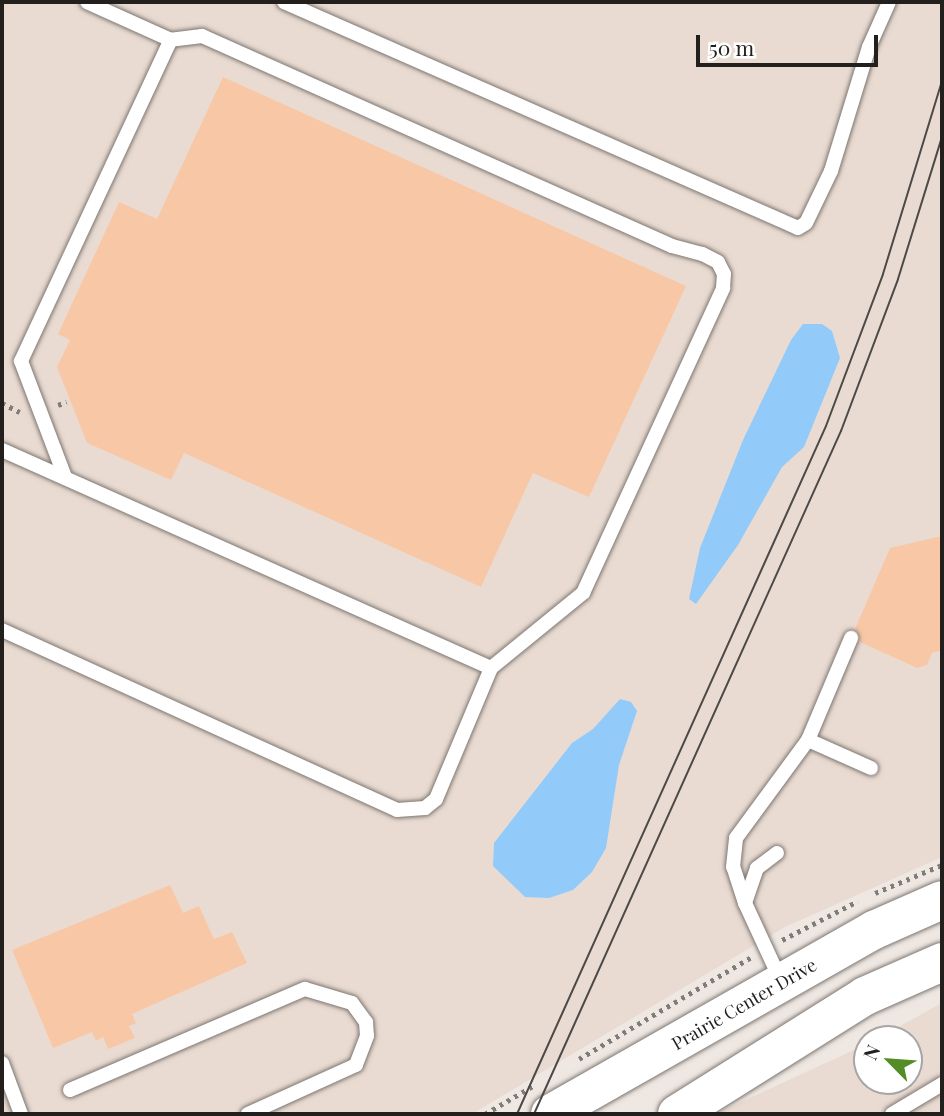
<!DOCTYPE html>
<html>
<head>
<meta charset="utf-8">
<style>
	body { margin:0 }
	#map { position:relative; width:944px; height:1116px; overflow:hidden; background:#efe8e2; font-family:"Playfair Display",serif }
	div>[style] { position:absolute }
	.built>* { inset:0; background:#e9dbd1 }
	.water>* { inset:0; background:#92cafa }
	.building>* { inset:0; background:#f8c8a6 }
	.path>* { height:4.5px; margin-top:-2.25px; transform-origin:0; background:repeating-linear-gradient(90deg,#807c78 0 3.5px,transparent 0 8.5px) }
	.roads { filter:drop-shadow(0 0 2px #7d7672) drop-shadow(0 0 2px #7d7672) }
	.service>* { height:14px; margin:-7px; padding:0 7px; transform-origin:7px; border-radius:7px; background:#fff }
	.secondary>* { height:38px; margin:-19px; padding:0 19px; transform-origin:19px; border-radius:19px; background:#fff }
	.tram>* { height:2px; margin:-1px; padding:0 1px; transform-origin:1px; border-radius:1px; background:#4d4947 }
	span { translate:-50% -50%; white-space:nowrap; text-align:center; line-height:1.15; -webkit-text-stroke:7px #fff; paint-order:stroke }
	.street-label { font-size:18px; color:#221f1d }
	.frame { position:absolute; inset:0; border:4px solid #221f1d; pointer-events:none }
	.north { position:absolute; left:853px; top:1025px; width:70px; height:70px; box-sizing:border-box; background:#fff; border:2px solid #a7a5a5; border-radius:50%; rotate:295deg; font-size:19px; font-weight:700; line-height:28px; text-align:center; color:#221f1d }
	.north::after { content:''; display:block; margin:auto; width:24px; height:32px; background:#548c27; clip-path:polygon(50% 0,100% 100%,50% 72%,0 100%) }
	.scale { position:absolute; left:696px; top:35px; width:182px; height:32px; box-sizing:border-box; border:4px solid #221f1d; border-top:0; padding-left:9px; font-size:21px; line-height:24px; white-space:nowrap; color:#221f1d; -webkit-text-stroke:5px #fff; paint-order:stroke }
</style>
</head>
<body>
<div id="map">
	<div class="built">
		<div style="clip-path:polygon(2px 2px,942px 2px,942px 857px,785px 927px,472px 1114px,2px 1114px)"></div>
		<div style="clip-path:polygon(942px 1003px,942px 1114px,715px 1114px,867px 1044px,867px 1081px,909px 1081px,909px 1039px,876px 1039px)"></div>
	</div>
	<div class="water">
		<div style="clip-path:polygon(803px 324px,822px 324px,832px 331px,840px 358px,804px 447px,782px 467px,738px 545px,696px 604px,689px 599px,700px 548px,743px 440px,791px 340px)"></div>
		<div style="clip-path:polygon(620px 699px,631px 702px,637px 711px,619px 765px,606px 848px,592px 872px,573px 890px,549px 898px,525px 897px,493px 866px,494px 843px,572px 743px,593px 729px)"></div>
	</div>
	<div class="building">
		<div style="clip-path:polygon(223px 77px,686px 286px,589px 497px,533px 473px,481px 587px,184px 453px,171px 480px,87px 443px,57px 367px,70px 340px,58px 334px,119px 202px,157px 219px)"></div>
		<div style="clip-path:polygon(942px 536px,942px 650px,932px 653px,927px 665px,917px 668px,860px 642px,855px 629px,890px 548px)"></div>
		<div style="clip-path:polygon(170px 885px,183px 913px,199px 906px,214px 939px,232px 932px,247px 963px,132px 1014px,136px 1023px,129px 1026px,135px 1038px,108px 1049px,103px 1037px,96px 1041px,92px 1032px,53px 1048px,12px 950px)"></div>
	</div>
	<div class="path">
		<div style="left:2px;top:403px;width:20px;rotate:27deg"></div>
		<div style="left:58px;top:405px;width:9px;rotate:-18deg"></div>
		<div style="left:875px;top:893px;width:73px;rotate:-22.7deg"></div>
		<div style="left:782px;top:940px;width:85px;rotate:-27.2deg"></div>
		<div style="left:579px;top:1059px;width:199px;rotate:-30.6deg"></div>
		<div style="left:485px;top:1114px;width:56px;rotate:-30.3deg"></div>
	</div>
	<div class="roads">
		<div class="service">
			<div style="left:284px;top:2px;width:561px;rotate:23.73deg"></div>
			<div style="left:798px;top:228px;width:9px;rotate:-32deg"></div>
			<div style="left:806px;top:223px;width:58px;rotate:-64.3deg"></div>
			<div style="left:831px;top:171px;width:130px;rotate:-73deg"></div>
			<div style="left:869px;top:47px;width:49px;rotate:-66deg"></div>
			<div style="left:2px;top:450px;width:535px;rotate:24.03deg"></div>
			<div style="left:65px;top:477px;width:124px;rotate:-110.8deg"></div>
			<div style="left:21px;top:361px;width:354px;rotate:-65deg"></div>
			<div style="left:2px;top:630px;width:434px;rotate:24.5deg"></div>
			<div style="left:397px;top:810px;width:28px;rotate:-4deg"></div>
			<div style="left:425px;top:808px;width:14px;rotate:-39deg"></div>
			<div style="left:436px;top:799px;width:142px;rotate:-67.2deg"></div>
			<div style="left:491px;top:668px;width:119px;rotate:-39.2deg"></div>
			<div style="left:583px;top:593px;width:336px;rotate:-65.3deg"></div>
			<div style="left:723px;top:288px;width:14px;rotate:-86deg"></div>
			<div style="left:724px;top:274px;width:13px;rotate:-117deg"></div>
			<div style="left:718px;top:262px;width:18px;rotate:-153deg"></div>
			<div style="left:702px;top:254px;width:31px;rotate:-165deg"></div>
			<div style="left:672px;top:246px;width:515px;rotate:-155.92deg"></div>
			<div style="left:202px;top:36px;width:31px;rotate:173deg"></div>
			<div style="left:171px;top:40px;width:92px;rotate:-155.7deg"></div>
			<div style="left:808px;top:740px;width:69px;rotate:24deg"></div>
			<div style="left:777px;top:853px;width:25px;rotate:143deg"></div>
			<div style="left:757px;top:868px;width:37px;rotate:109deg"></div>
			<div style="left:745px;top:903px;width:86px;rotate:65.2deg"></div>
			<div style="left:745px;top:903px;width:38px;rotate:-108deg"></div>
			<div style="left:733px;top:867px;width:29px;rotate:-84deg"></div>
			<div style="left:736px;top:838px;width:122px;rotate:-53.7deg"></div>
			<div style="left:808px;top:740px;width:111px;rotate:-67.1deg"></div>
			<div style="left:2px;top:1063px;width:54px;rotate:69.6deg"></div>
			<div style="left:70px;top:1090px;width:256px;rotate:-23.3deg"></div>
			<div style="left:305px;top:989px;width:49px;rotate:16.6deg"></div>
			<div style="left:352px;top:1003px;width:24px;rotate:54deg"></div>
			<div style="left:366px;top:1022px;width:14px;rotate:86deg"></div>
			<div style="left:367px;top:1036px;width:31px;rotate:111deg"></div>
			<div style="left:356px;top:1065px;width:119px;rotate:155.6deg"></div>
			<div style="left:892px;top:1114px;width:58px;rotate:-31deg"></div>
		</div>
		<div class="secondary">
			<div style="left:550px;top:1114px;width:373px;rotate:-29.6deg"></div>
			<div style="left:874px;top:930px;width:74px;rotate:-23.8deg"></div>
			<div style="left:677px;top:1114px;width:222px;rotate:-32.1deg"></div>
			<div style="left:865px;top:996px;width:84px;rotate:-23.8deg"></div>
		</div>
	</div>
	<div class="tram">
		<div style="left:517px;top:1114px;width:754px;rotate:-65.81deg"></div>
		<div style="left:826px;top:426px;width:162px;rotate:-69.4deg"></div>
		<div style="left:883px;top:274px;width:202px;rotate:-73deg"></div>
		<div style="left:534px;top:1114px;width:749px;rotate:-65.8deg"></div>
		<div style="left:841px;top:431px;width:162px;rotate:-69.4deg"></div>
		<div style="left:898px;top:279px;width:149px;rotate:-72.8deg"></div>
	</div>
	<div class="street-label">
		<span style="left:744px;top:1004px;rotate:-30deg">Prairie Center Drive</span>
	</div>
	<div class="frame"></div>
	<div class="north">N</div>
	<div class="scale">50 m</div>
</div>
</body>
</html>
